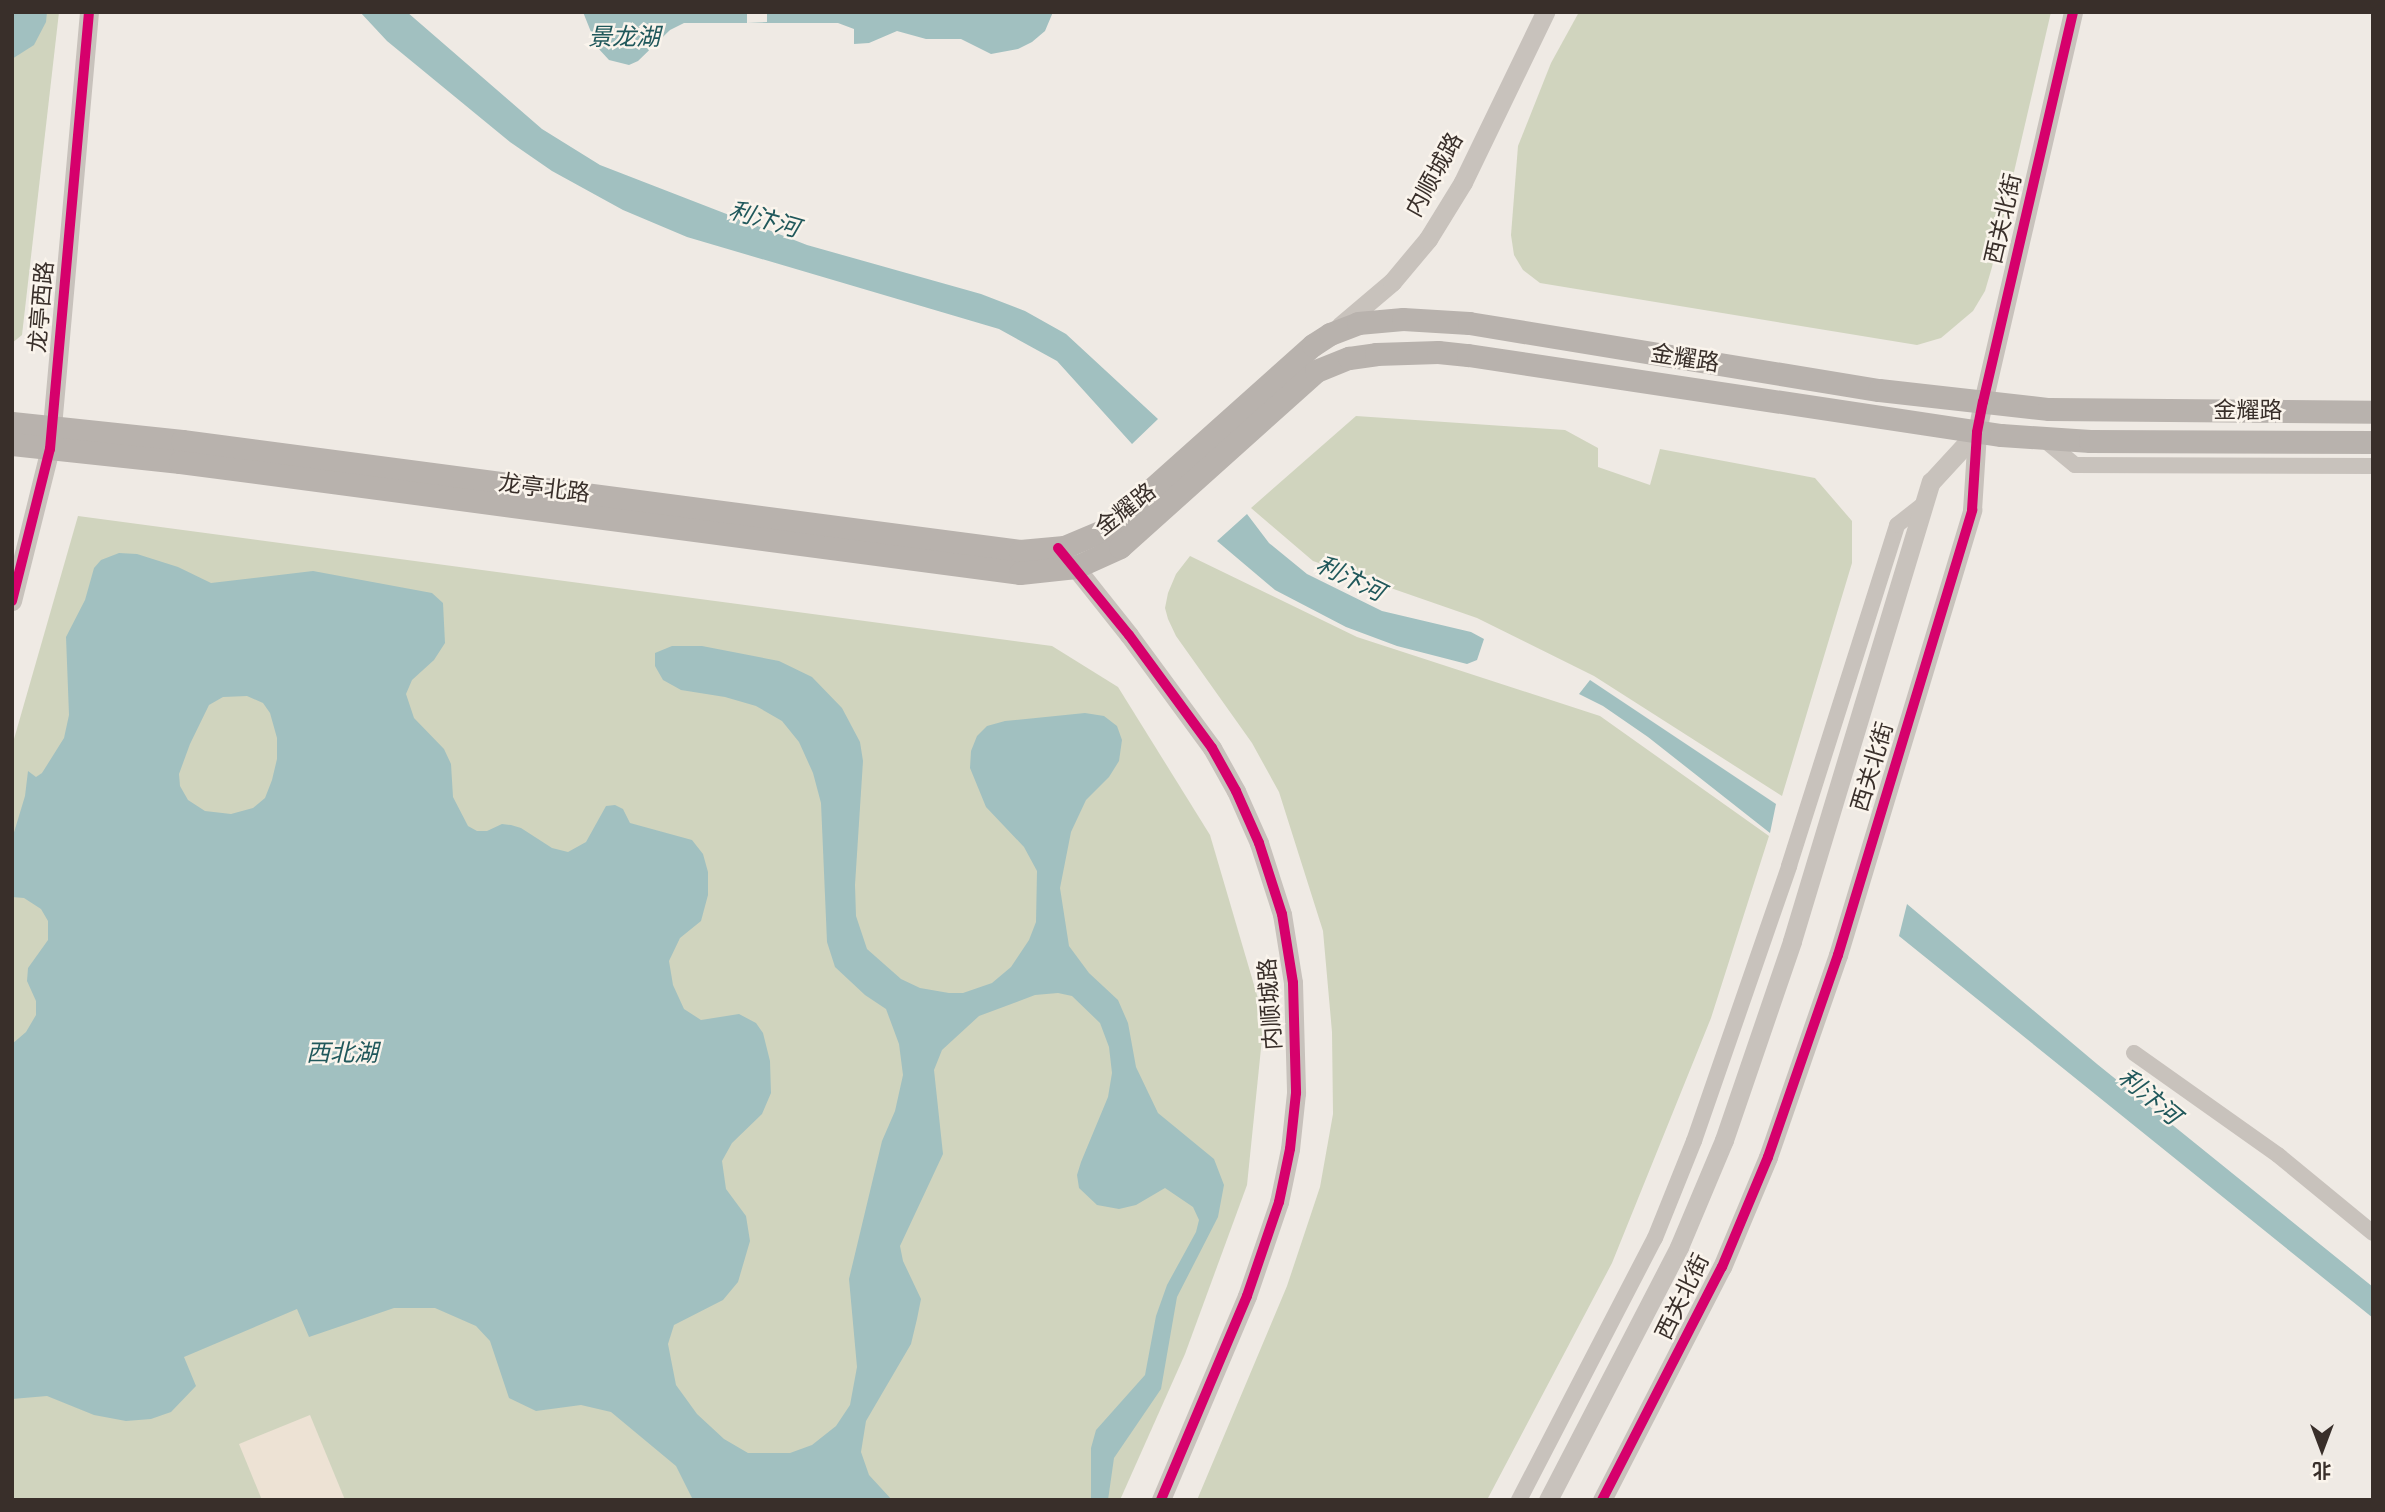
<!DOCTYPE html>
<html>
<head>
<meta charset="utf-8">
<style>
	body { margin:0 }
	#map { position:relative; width:2385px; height:1512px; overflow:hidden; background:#efeae4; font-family:"Roboto Condensed","Noto Sans SC",sans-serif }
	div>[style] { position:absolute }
	.green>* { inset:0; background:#d0d4be }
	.plaza>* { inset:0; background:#ede2d4 }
	.water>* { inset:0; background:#a1c0c0 }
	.pier>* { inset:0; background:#efeae4 }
	.minor>* { height:16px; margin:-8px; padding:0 8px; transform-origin:8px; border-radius:8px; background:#c8c2bc }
	.tertiary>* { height:19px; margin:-9.5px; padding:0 9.5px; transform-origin:9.5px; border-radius:9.5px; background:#c8c2bc }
	.secondary>* { height:23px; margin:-11.5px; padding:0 11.5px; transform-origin:11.5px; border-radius:11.5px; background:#b8b2ad }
	.cycleway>* { height:10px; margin:-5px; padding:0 5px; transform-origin:5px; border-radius:5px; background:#d6006c }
	span { translate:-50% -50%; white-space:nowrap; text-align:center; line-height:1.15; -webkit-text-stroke:5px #faf4ec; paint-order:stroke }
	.street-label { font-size:23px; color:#392f2a }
	.water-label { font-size:24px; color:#20585b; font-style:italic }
	.frame { position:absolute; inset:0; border:14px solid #392f2a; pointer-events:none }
	.north { position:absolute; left:2287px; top:1414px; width:70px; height:70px; -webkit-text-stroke:5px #faf4ec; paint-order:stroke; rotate:180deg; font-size:19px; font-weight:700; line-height:28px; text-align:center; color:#392f2a }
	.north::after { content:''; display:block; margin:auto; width:24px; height:32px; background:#392f2a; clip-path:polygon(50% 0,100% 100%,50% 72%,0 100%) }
</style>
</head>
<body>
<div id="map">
	<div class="green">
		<div style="clip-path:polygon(12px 12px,59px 12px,22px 335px,12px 343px)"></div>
		<div style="clip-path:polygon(1579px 12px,2051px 12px,1992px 267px,1985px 291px,1973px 311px,1941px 338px,1917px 345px,1540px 283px,1523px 270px,1514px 255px,1511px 235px,1518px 146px,1551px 63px)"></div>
		<div style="clip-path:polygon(1356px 416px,1565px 430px,1598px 448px,1598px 467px,1650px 485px,1660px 449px,1815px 478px,1852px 521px,1852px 563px,1782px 796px,1594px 676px,1477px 618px,1313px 561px,1251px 508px)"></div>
		<div style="clip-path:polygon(78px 516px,1052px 646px,1118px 687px,1210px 835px,1264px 1019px,1247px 1185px,1185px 1354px,1120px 1500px,12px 1500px,12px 746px)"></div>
		<div style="clip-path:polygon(1190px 556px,1357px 637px,1600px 716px,1769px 836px,1711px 1018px,1612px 1263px,1487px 1500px,1197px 1500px,1287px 1286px,1320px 1187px,1333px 1114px,1332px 1032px,1323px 931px,1279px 792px,1252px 743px,1176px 636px,1168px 619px,1165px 608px,1168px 593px,1176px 574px)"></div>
	</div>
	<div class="plaza">
		<div style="clip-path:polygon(310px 1415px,345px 1500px,262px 1500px,239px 1444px)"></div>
	</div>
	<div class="water">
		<div style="clip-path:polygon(12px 12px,47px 12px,46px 22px,34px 45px,12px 59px)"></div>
		<div style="clip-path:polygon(360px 12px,407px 12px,542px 129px,600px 165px,807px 245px,981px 294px,1025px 311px,1066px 334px,1158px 419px,1132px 444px,1057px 361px,999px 329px,687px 237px,623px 210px,552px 171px,510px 142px,387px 41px)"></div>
		<div style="clip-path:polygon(583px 12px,1053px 12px,1045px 31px,1032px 42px,1018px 49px,991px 54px,961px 39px,926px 39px,897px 31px,869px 43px,854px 44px,854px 29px,838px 23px,684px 23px,670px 30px,638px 61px,629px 65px,609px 60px,597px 47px)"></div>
		<div style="clip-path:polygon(1247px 514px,1269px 543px,1307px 574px,1382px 611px,1471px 632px,1484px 639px,1477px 660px,1467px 664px,1397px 646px,1346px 627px,1275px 590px,1217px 541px)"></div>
		<div style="clip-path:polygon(evenodd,119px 553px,137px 554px,178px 567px,211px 583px,313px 571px,432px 593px,443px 603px,445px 643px,434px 660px,412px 680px,406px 694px,414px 718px,444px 749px,451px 764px,453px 797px,468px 826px,477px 831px,487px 831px,502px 824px,511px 825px,521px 828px,552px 848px,568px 852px,586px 842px,606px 806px,615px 805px,623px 809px,630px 823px,692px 840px,703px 854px,708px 872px,708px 895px,701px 921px,680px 938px,669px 961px,673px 985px,684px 1009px,701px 1020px,739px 1014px,756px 1023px,763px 1033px,770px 1061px,771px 1093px,762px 1114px,732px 1143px,722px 1161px,726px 1189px,746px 1216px,750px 1241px,738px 1282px,723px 1300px,674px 1325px,668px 1344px,676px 1385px,697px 1414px,724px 1439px,748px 1453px,790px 1453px,812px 1445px,836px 1426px,850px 1405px,857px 1367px,849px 1279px,882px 1141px,895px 1111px,903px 1075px,899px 1044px,886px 1009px,865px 995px,835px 967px,827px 942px,821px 803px,813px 773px,799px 742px,782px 721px,756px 706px,725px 697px,681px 690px,663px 680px,655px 666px,655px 653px,672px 646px,702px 646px,779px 661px,812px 677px,842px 708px,860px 742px,863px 761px,855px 885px,856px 916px,867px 949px,901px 979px,920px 988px,949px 993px,963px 993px,992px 983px,1011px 967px,1029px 940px,1036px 922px,1037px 871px,1024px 847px,986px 807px,970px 768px,971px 751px,977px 736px,987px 726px,1005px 721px,1085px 713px,1104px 716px,1117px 726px,1122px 740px,1119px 761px,1109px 777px,1086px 800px,1071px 832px,1060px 888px,1069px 946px,1089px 973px,1118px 1000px,1128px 1023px,1136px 1067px,1158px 1113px,1214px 1159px,1224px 1185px,1218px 1217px,1177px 1297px,1161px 1389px,1114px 1458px,1108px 1500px,1091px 1500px,1091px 1448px,1096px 1430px,1145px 1375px,1156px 1316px,1167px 1285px,1196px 1232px,1199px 1220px,1193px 1207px,1165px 1188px,1136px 1205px,1119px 1209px,1097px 1205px,1079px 1188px,1077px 1175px,1081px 1162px,1108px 1097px,1112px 1073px,1109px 1047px,1100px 1023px,1072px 996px,1058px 993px,1035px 995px,979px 1016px,942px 1050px,934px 1070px,943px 1154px,900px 1246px,903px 1261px,921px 1299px,917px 1319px,911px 1344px,866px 1421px,861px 1452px,869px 1475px,892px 1500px,693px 1500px,676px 1466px,611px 1412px,581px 1405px,536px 1411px,509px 1398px,490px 1341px,476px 1326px,435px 1308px,394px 1308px,309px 1337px,297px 1309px,184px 1357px,196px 1386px,171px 1412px,151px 1419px,126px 1421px,94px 1415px,47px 1396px,12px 1399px,12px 1044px,26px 1032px,36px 1015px,36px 1001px,27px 981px,28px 968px,48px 940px,48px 921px,41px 909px,24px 898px,12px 897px,12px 839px,25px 796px,28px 771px,36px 777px,42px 773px,64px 738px,69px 715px,66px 637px,85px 600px,94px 568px,101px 560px,119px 553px,247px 696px,263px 703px,270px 713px,277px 738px,277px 759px,272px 780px,265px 798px,253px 808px,231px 814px,205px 811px,188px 800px,180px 786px,179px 774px,190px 744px,209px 705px,223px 697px,247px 696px)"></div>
		<div style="clip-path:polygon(1590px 680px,1776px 804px,1770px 833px,1648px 737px,1603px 706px,1579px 694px)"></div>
		<div style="clip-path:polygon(1907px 904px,2097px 1064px,2373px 1287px,2373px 1318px,1899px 936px)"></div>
	</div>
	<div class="pier">
		<div style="clip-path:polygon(747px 12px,767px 12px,767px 22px,747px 23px)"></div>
	</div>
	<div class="minor">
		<div style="left:2041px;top:437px;width:44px;rotate:39.5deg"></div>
		<div style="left:2075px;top:465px;width:298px;rotate:0.2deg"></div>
		<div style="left:2134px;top:1053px;width:176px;rotate:35.3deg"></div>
		<div style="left:2278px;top:1155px;width:123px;rotate:39.4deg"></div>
		<div style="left:1519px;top:1500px;width:295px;rotate:-62.6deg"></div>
		<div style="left:1655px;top:1238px;width:105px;rotate:-68.1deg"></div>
		<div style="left:1694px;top:1141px;width:291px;rotate:-70.9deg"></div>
		<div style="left:1789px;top:866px;width:358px;rotate:-72.4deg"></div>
		<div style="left:1897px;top:525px;width:34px;rotate:-38deg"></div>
	</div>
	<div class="tertiary">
		<div style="left:1340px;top:326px;width:68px;rotate:-40.2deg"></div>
		<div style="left:1392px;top:282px;width:56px;rotate:-50.1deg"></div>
		<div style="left:1428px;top:239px;width:67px;rotate:-58.4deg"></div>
		<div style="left:1463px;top:182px;width:189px;rotate:-64.2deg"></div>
		<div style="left:1067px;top:557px;width:100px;rotate:51.5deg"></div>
		<div style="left:1129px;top:635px;width:140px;rotate:53.7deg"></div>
		<div style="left:1212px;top:748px;width:49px;rotate:60.8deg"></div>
		<div style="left:1236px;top:791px;width:57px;rotate:66.1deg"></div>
		<div style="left:1259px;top:843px;width:75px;rotate:72.1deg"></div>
		<div style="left:1282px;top:914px;width:70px;rotate:80.9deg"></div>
		<div style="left:1293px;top:983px;width:110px;rotate:88.4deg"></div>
		<div style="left:1296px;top:1093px;width:56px;rotate:96.1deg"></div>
		<div style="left:1290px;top:1149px;width:54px;rotate:101.7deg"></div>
		<div style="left:1279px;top:1202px;width:99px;rotate:108.8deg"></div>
		<div style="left:1247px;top:1296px;width:221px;rotate:112.9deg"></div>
		<div style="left:12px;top:601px;width:157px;rotate:-76deg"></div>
		<div style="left:50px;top:449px;width:439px;rotate:-84.9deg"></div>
		<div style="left:1548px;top:1500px;width:285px;rotate:-62.6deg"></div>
		<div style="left:1679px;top:1247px;width:116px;rotate:-67.2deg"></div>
		<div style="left:1724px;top:1140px;width:210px;rotate:-71.1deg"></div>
		<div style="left:1792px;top:941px;width:480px;rotate:-73.2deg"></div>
		<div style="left:1931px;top:482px;width:68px;rotate:-47.4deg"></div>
		<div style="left:1602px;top:1500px;width:262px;rotate:-62.8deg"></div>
		<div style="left:1722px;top:1267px;width:119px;rotate:-67.3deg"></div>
		<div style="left:1768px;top:1157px;width:214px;rotate:-70.9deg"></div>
		<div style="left:1838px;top:955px;width:465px;rotate:-73.2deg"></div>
		<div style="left:1972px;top:510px;width:78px;rotate:-86.3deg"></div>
		<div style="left:1977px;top:432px;width:31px;rotate:-79deg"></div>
		<div style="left:1983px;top:402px;width:400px;rotate:-77deg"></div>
	</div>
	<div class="secondary">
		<div style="left:12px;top:423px;width:171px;rotate:6deg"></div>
		<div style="left:182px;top:441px;width:845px;rotate:7.48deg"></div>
		<div style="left:1020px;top:551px;width:44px;rotate:-5.2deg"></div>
		<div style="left:1064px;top:547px;width:47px;rotate:-22.7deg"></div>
		<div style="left:1107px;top:529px;width:276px;rotate:-41.8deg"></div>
		<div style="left:1313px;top:345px;width:20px;rotate:-33deg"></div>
		<div style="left:1330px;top:334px;width:30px;rotate:-21deg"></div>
		<div style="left:1358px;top:323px;width:45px;rotate:-5.1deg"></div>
		<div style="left:1403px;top:319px;width:66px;rotate:3.5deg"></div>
		<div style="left:1469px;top:323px;width:415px;rotate:9.3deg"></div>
		<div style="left:1879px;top:390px;width:171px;rotate:6.4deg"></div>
		<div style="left:2049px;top:409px;width:324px;rotate:0.5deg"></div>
		<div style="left:12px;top:444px;width:169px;rotate:6.1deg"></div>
		<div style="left:180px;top:462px;width:847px;rotate:7.53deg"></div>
		<div style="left:1020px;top:573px;width:56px;rotate:-6.1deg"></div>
		<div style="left:1076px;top:567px;width:48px;rotate:-24.4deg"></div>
		<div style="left:1120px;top:547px;width:263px;rotate:-41.9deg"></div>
		<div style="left:1316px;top:371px;width:35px;rotate:-22deg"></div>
		<div style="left:1349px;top:358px;width:27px;rotate:-8deg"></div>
		<div style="left:1376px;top:354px;width:62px;rotate:-1.8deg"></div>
		<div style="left:1438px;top:352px;width:30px;rotate:6deg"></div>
		<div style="left:1468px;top:355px;width:539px;rotate:8.54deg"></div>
		<div style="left:2001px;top:435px;width:89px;rotate:3.9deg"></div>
		<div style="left:2090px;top:441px;width:283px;rotate:0.2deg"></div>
	</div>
	<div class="cycleway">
		<div style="left:1058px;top:548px;width:112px;rotate:50.8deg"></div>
		<div style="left:1129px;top:635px;width:140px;rotate:53.7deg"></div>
		<div style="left:1212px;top:748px;width:49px;rotate:60.8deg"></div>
		<div style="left:1236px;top:791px;width:57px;rotate:66.1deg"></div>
		<div style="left:1259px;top:843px;width:75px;rotate:72.1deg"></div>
		<div style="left:1282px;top:914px;width:70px;rotate:80.9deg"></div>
		<div style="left:1293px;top:983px;width:110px;rotate:88.4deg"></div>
		<div style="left:1296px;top:1093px;width:56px;rotate:96.1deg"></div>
		<div style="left:1290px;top:1149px;width:54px;rotate:101.7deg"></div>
		<div style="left:1279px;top:1202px;width:99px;rotate:108.8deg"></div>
		<div style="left:1247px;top:1296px;width:221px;rotate:112.9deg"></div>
		<div style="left:12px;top:601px;width:157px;rotate:-76deg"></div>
		<div style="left:50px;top:449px;width:439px;rotate:-84.9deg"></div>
		<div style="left:1602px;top:1500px;width:262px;rotate:-62.8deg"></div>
		<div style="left:1722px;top:1267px;width:119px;rotate:-67.3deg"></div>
		<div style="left:1768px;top:1157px;width:214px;rotate:-70.9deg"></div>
		<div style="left:1838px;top:955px;width:465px;rotate:-73.2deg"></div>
		<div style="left:1972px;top:510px;width:78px;rotate:-86.3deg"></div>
		<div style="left:1977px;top:432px;width:31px;rotate:-79deg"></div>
		<div style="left:1983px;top:402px;width:400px;rotate:-77deg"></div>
	</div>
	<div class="street-label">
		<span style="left:1435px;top:175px;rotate:-61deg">内顺城路</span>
		<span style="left:2004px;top:219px;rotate:-77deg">西关北街</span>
		<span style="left:42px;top:307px;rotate:-85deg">龙亭西路</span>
		<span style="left:1685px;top:359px;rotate:9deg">金耀路</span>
		<span style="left:2248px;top:411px">金耀路</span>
		<span style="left:544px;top:489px;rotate:7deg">龙亭北路</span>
		<span style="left:1126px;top:510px;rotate:-38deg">金耀路</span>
		<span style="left:1873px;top:767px;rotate:-73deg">西关北街</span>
		<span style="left:1271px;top:1004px;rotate:-94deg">内顺城路</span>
		<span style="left:1683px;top:1297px;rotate:-64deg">西关北街</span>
	</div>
	<div class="water-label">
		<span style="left:624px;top:38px">景龙湖</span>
		<span style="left:764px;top:220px;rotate:16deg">利汴河</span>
		<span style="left:1350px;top:579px;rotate:26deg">利汴河</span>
		<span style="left:342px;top:1054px">西北湖</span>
		<span style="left:2149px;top:1097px;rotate:40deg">利汴河</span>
	</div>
	<div class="frame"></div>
	<div class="north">北</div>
</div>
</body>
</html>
